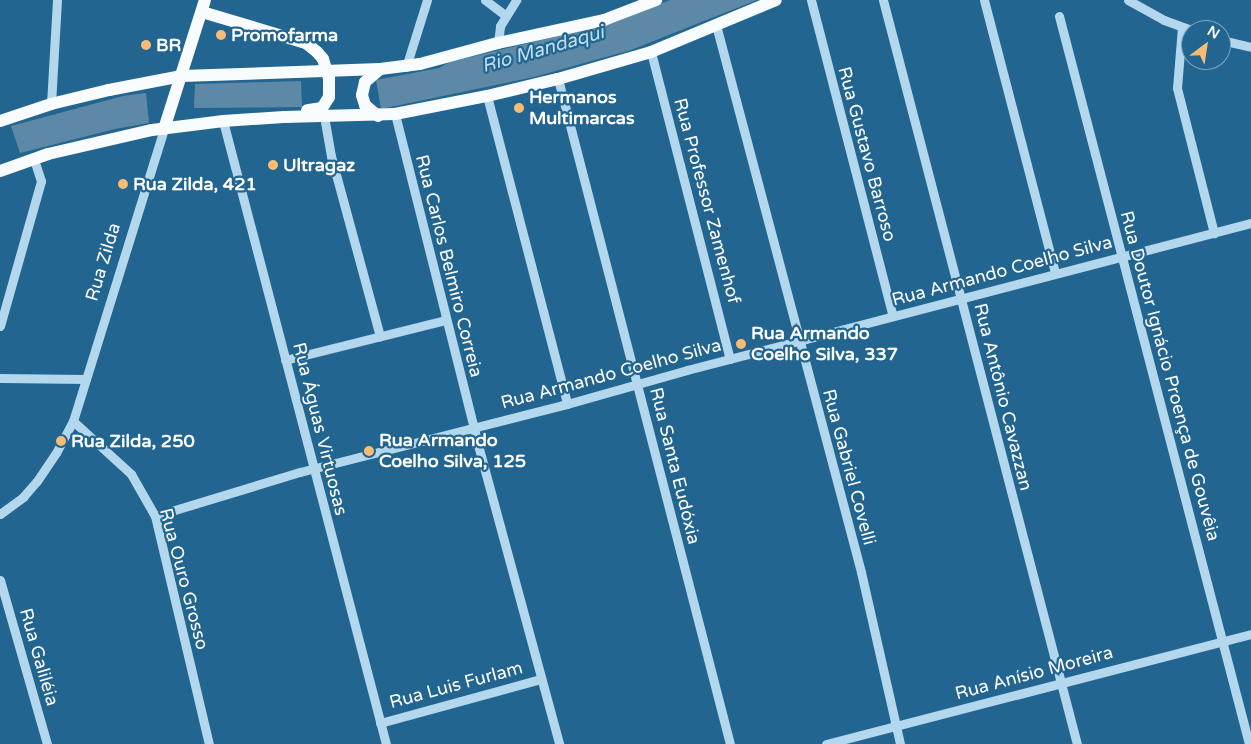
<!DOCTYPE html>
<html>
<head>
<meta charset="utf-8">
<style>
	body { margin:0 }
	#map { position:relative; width:1251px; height:744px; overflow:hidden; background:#226590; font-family:"Varela Round",sans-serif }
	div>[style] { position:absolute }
	.water>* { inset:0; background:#5d89a6 }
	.minor>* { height:9px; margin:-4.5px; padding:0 4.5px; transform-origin:4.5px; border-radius:4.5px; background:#b3d7ec }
	.major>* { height:12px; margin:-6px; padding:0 6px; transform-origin:6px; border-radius:6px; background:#f8fcff }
	.dots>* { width:14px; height:14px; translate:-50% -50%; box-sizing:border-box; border:2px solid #226590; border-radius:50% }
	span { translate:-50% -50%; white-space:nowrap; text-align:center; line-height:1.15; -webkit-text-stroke:4.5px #226590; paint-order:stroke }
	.poi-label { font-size:18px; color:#fff; font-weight:700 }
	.left { translate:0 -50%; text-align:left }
	.street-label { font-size:18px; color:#fff }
	.water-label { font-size:19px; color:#bfe0f3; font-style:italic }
	.north { position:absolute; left:1181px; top:20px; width:50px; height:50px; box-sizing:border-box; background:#226590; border:1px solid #7aa3bc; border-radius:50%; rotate:31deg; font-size:14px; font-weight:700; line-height:20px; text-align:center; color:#fff }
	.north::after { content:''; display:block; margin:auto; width:18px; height:22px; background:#f8bc75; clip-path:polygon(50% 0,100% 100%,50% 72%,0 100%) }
</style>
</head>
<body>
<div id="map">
	<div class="water">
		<div style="clip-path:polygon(670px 0,757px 0,631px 50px,534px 77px,381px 109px,376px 80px,439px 68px,450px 62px,616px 22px)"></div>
		<div style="clip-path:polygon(301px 81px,302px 107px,194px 108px,195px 84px)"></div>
		<div style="clip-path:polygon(146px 93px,149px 123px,115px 129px,20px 153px,11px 126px,123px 96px)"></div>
	</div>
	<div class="minor">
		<div style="left:485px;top:0;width:26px;rotate:37deg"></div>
		<div style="left:811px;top:0;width:326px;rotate:75.5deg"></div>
		<div style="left:883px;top:0;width:769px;rotate:75.39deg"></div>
		<div style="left:984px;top:0;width:282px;rotate:75.4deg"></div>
		<div style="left:1128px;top:0;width:41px;rotate:29.1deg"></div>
		<div style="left:1164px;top:20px;width:29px;rotate:20deg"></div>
		<div style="left:1059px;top:16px;width:752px;rotate:75.37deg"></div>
		<div style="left:716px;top:25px;width:566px;rotate:75.15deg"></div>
		<div style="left:861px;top:572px;width:176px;rotate:77.2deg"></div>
		<div style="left:1182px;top:27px;width:61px;rotate:94.7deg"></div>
		<div style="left:1177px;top:88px;width:150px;rotate:75.7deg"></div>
		<div style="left:1221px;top:40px;width:31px;rotate:13deg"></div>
		<div style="left:498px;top:43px;width:17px;rotate:-83deg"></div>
		<div style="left:500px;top:26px;width:31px;rotate:-58deg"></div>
		<div style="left:651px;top:52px;width:317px;rotate:75.6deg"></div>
		<div style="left:406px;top:67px;width:70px;rotate:-72.6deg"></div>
		<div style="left:558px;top:79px;width:687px;rotate:75.5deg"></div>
		<div style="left:487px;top:96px;width:318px;rotate:75.4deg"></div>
		<div style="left:51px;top:104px;width:104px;rotate:-86.7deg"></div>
		<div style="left:395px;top:114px;width:341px;rotate:75.9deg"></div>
		<div style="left:478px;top:445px;width:310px;rotate:74.8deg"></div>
		<div style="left:324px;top:116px;width:41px;rotate:80.1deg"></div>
		<div style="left:331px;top:156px;width:187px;rotate:74.8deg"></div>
		<div style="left:223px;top:121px;width:644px;rotate:75.34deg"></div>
		<div style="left:0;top:326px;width:151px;rotate:-74.2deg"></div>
		<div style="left:41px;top:181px;width:23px;rotate:-108deg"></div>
		<div style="left:285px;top:360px;width:166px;rotate:-14deg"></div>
		<div style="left:0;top:378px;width:86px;rotate:0.7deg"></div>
		<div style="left:73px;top:421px;width:79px;rotate:42.4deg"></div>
		<div style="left:131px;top:474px;width:48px;rotate:60.3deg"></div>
		<div style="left:155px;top:516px;width:234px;rotate:76.7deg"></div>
		<div style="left:0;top:514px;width:29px;rotate:-36deg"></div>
		<div style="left:23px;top:497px;width:21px;rotate:-49deg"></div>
		<div style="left:37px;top:481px;width:34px;rotate:-56deg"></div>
		<div style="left:56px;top:453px;width:36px;rotate:-62deg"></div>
		<div style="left:73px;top:421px;width:306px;rotate:-72.7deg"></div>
		<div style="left:155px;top:516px;width:152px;rotate:-16.9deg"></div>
		<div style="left:300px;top:472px;width:276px;rotate:-14.3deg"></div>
		<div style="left:567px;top:404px;width:125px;rotate:-15.8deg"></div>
		<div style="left:687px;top:370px;width:583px;rotate:-14.61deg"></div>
		<div style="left:0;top:580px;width:171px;rotate:74deg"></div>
		<div style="left:380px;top:723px;width:167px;rotate:-15.3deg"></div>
		<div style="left:826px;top:744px;width:439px;rotate:-14.5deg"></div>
	</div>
	<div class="major">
		<div style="left:202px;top:12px;width:109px;rotate:16.6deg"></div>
		<div style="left:306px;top:43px;width:14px;rotate:39deg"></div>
		<div style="left:317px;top:52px;width:9px;rotate:49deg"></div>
		<div style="left:323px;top:59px;width:21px;rotate:73deg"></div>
		<div style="left:329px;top:79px;width:18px;rotate:90deg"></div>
		<div style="left:329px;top:97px;width:13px;rotate:122deg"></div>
		<div style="left:322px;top:108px;width:15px;rotate:172deg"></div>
		<div style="left:378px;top:116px;width:17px;rotate:-140deg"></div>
		<div style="left:365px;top:105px;width:10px;rotate:-107deg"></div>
		<div style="left:362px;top:95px;width:13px;rotate:-77deg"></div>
		<div style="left:365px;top:82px;width:20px;rotate:-41deg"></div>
		<div style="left:0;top:121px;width:54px;rotate:-18.4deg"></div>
		<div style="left:51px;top:104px;width:60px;rotate:-13.6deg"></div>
		<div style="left:109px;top:90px;width:74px;rotate:-10.9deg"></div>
		<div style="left:182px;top:76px;width:198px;rotate:-2deg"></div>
		<div style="left:380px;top:69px;width:40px;rotate:-7.1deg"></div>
		<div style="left:420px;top:64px;width:81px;rotate:-15.1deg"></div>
		<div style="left:498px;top:43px;width:108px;rotate:-12.2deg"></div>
		<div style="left:604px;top:20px;width:56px;rotate:-21deg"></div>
		<div style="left:164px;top:129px;width:135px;rotate:-72.4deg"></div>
		<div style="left:0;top:171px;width:51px;rotate:-19.5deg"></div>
		<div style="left:48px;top:154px;width:107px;rotate:-13deg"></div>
		<div style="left:152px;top:130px;width:72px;rotate:-7.2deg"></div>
		<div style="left:223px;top:121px;width:61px;rotate:-3.8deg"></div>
		<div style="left:284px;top:117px;width:111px;rotate:-1.5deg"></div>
		<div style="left:395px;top:114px;width:94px;rotate:-11.1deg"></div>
		<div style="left:487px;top:96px;width:73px;rotate:-13.5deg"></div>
		<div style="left:558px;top:79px;width:97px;rotate:-16.2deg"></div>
		<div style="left:651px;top:52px;width:135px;rotate:-22.6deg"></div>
	</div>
	<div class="dots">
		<div style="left:221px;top:35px;background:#f8bc75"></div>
		<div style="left:146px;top:45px;background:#f8bc75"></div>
		<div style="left:519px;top:108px;background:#f8bc75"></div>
		<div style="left:273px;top:165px;background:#f8bc75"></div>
		<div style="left:123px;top:184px;background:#f8bc75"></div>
		<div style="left:741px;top:344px;background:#f8bc75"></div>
		<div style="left:61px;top:441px;background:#f8bc75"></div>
		<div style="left:369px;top:451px;background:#f8bc75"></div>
	</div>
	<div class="poi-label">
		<span class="left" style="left:231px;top:35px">Promofarma</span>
		<span class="left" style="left:156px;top:45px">BR</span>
		<span class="left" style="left:529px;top:108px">Hermanos<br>Multimarcas</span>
		<span class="left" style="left:283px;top:165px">Ultragaz</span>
		<span class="left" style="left:133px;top:184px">Rua Zilda, 421</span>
		<span class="left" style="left:751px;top:344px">Rua Armando<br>Coelho Silva, 337</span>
		<span class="left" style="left:71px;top:441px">Rua Zilda, 250</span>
		<span class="left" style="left:379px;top:451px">Rua Armando<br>Coelho Silva, 125</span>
	</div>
	<div class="street-label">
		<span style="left:867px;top:154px;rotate:75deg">Rua Gustavo Barroso</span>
		<span style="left:707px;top:201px;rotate:75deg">Rua Professor Zamenhof</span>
		<span style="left:103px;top:262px;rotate:-73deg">Rua Zilda</span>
		<span style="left:449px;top:266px;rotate:76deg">Rua Carlos Belmiro Correia</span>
		<span style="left:1002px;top:271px;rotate:-15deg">Rua Armando Coelho Silva</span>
		<span style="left:611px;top:374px;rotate:-15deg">Rua Armando Coelho Silva</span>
		<span style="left:1170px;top:376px;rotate:75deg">Rua Doutor Ignácio Proença de Gouvêia</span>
		<span style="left:1003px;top:397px;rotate:76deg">Rua Antônio Cavazzan</span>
		<span style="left:320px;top:429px;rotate:76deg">Rua Águas Virtuosas</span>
		<span style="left:675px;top:466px;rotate:76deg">Rua Santa Eudóxia</span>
		<span style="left:849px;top:467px;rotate:75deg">Rua Gabriel Covelli</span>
		<span style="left:184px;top:579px;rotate:75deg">Rua Ouro Grosso</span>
		<span style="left:39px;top:657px;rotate:74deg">Rua Galiléia</span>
		<span style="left:1034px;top:673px;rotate:-15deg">Rua Anísio Moreira</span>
		<span style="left:456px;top:685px;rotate:-15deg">Rua Luis Furlam</span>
	</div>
	<div class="water-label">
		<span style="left:543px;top:50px;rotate:-16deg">Rio Mandaqui</span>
	</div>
	<div class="north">N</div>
</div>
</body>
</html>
